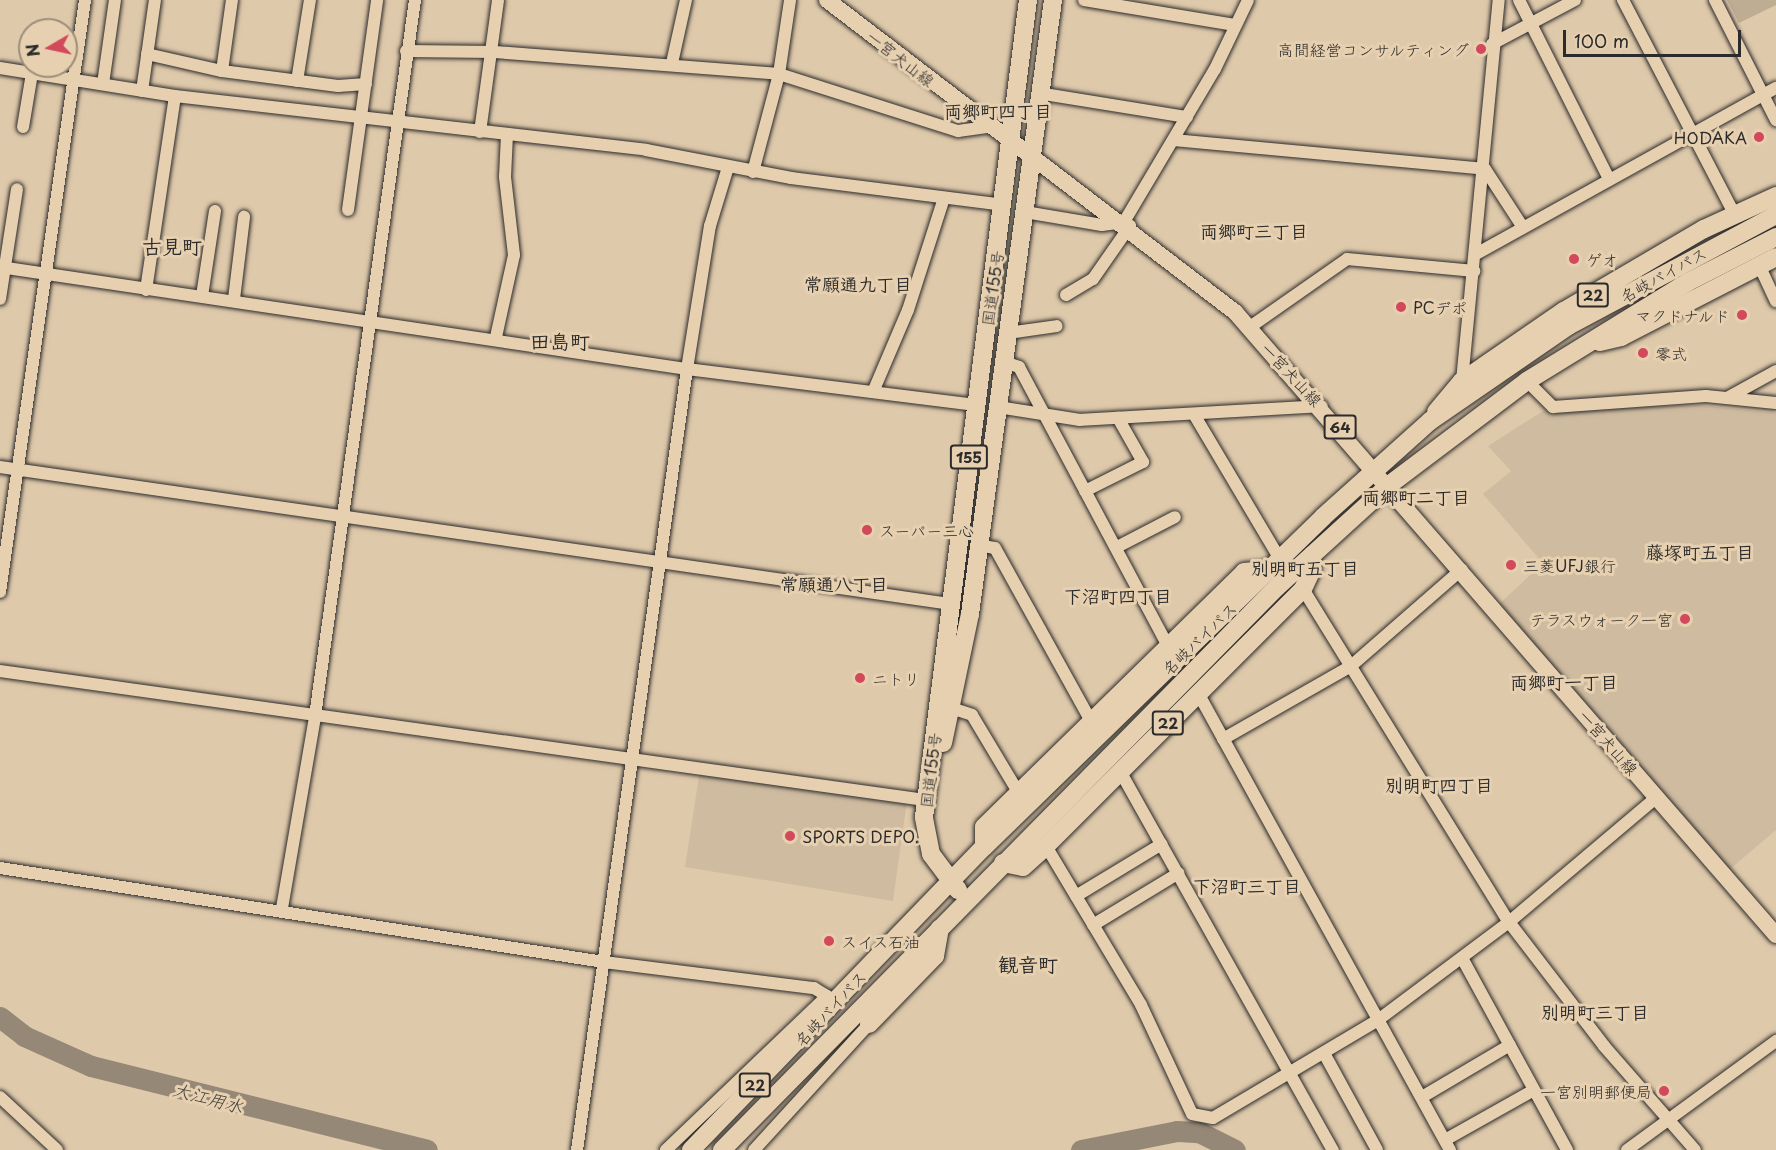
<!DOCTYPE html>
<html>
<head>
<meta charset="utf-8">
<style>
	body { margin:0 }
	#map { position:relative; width:1776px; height:1150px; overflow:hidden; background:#dfc9ab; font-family:"Playpen Sans","Klee One",sans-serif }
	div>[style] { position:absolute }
	.built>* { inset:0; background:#cfbba0 }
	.green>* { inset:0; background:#beac93 }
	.river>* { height:21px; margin:-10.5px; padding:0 10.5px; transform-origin:10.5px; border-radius:10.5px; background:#968876 }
	.roads { filter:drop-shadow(0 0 2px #2b2b2b) drop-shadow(0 0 2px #2b2b2b) }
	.minor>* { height:12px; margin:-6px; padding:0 6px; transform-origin:6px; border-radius:6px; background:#e7d0b0 }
	.major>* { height:16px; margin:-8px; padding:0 8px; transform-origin:8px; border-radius:8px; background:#e7d0b0 }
	.highway>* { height:18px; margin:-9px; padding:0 9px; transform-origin:9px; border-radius:9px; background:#e7d0b0 }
	.dots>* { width:16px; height:16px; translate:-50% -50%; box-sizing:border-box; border:3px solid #e7d0b0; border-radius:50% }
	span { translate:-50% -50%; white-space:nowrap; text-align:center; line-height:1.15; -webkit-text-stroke:6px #e7d0b0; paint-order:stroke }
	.shield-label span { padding:2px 4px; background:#e7d0b0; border:2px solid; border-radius:4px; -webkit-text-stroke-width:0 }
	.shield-label { font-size:15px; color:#2b2b2b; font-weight:700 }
	.poi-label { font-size:16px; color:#2b2b2b }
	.right { translate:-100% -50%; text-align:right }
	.left { translate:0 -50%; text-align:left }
	.street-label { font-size:16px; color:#2b2b2b }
	.neighbourhood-label { font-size:18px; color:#2b2b2b; font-weight:700 }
	.water-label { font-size:18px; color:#46423e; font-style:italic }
	.quarter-label { font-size:20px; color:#2b2b2b; font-weight:700 }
	.north { position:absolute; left:18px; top:18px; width:60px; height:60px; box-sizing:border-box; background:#e7d0b0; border:2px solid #9c8e7b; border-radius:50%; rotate:261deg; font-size:16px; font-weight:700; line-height:24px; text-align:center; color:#2b2b2b }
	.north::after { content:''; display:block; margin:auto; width:21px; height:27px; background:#d1495b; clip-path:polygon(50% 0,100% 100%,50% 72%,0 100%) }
	.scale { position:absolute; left:1563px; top:30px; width:178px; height:27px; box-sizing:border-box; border:3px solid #2b2b2b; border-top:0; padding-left:8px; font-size:18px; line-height:21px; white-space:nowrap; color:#2b2b2b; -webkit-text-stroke:4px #e7d0b0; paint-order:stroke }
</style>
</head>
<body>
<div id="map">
	<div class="built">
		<div style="clip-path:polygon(1698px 405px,1776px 413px,1776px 830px,1729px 870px,1496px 607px,1543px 563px,1483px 494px,1511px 471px,1488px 446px,1543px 411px)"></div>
		<div style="clip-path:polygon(700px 770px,907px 800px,893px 901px,685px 867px)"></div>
	</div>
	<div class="green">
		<div style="clip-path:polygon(1727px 0,1776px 0,1776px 5px,1739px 23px)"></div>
	</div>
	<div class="river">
		<div style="left:0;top:1017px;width:31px;rotate:38deg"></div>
		<div style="left:24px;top:1036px;width:73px;rotate:24.1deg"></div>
		<div style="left:91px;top:1066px;width:346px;rotate:14deg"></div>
		<div style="left:1081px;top:1150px;width:98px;rotate:-11.2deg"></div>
		<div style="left:1177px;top:1131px;width:22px;rotate:3deg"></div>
		<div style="left:1199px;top:1132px;width:40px;rotate:26.6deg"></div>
	</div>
	<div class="roads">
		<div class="minor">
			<div style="left:1084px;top:0;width:153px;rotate:9.4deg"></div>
			<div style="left:1519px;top:0;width:198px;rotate:63.3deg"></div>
			<div style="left:1623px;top:0;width:242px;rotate:62.5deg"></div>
			<div style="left:1715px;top:0;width:135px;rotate:63.1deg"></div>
			<div style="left:1492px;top:44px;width:94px;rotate:-27.9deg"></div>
			<div style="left:406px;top:51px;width:89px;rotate:0.6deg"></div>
			<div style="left:495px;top:52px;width:285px;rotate:4.4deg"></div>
			<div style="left:779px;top:74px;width:188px;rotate:17.7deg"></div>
			<div style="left:958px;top:131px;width:29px;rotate:-8deg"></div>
			<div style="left:147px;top:54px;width:77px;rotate:12.8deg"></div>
			<div style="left:222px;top:71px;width:117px;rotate:7.4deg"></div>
			<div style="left:338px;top:86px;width:28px;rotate:-4deg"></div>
			<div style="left:672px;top:63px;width:65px;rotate:-77.5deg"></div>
			<div style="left:0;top:68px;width:177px;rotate:9.1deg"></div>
			<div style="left:175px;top:96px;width:474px;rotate:6.5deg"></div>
			<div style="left:646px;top:150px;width:148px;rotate:10.9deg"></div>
			<div style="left:791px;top:178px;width:215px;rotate:7.2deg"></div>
			<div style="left:222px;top:71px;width:72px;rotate:-82deg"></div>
			<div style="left:297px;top:81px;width:82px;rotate:-80.9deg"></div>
			<div style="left:103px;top:84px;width:85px;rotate:-81.9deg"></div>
			<div style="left:142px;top:91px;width:92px;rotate:-81.9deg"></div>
			<div style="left:1038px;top:93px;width:151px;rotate:9.2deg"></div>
			<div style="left:23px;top:127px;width:55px;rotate:-80.5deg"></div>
			<div style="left:480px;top:132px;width:133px;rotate:-82.2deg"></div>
			<div style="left:1174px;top:140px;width:312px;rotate:5.3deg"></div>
			<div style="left:1485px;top:169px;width:68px;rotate:57deg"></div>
			<div style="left:753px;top:172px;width:101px;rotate:-75.1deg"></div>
			<div style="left:779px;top:74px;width:75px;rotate:-81.5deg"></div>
			<div style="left:348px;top:210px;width:212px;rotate:-82.1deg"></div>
			<div style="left:1025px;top:212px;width:78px;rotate:9.6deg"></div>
			<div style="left:1102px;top:225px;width:22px;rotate:-8deg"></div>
			<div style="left:1124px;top:222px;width:178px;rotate:-59.3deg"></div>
			<div style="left:1215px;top:69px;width:76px;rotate:-64.4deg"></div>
			<div style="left:1476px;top:254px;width:343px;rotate:-29deg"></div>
			<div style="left:1759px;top:265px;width:40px;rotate:65deg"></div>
			<div style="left:0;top:267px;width:695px;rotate:8.45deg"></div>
			<div style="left:687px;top:369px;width:291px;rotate:7.1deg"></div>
			<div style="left:146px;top:290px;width:196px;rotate:-81.5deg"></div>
			<div style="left:1066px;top:295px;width:31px;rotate:-31deg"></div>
			<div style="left:1093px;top:279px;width:65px;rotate:-55.1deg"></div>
			<div style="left:202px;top:296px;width:86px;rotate:-81.3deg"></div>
			<div style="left:0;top:299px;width:111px;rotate:-81.2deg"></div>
			<div style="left:234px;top:299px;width:83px;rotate:-83deg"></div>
			<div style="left:1250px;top:327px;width:118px;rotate:-35deg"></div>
			<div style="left:1347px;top:259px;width:128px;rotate:5.4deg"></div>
			<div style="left:1008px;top:333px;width:49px;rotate:-8.1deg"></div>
			<div style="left:496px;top:337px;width:84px;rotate:-77.6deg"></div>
			<div style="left:514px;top:255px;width:79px;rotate:-96.6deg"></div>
			<div style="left:505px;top:177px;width:42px;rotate:-87.3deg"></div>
			<div style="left:1004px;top:362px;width:16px;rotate:18deg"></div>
			<div style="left:1019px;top:367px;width:316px;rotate:61.9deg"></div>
			<div style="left:1462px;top:381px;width:383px;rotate:-84.5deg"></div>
			<div style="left:1527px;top:381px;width:37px;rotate:45deg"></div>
			<div style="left:1553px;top:407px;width:153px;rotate:-4.1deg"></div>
			<div style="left:1706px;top:396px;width:70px;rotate:5.7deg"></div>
			<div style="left:873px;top:392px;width:89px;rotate:-66.9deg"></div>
			<div style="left:908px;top:310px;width:118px;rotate:-72.2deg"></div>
			<div style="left:1727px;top:398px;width:56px;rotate:-28.9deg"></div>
			<div style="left:998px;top:407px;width:83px;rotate:9deg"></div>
			<div style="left:1080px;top:420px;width:242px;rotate:-3.3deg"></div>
			<div style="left:1195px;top:416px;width:166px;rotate:59.3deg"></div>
			<div style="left:0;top:467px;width:961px;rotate:8.2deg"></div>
			<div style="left:1085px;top:491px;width:65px;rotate:-26.6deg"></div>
			<div style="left:1143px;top:462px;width:51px;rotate:-119.6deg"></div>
			<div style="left:979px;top:545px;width:16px;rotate:11deg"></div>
			<div style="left:995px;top:548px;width:202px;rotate:61deg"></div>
			<div style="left:1117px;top:547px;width:65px;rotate:-27.3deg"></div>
			<div style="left:1303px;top:589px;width:392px;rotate:58.3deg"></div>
			<div style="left:1509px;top:922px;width:156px;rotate:52.5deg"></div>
			<div style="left:1604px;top:1046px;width:138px;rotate:48.8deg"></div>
			<div style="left:0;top:592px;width:598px;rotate:-81.83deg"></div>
			<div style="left:0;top:671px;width:934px;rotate:7.94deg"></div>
			<div style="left:1198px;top:693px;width:522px;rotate:61.13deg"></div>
			<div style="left:951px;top:708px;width:22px;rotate:18deg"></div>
			<div style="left:972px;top:715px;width:90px;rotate:59.1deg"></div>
			<div style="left:1223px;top:739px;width:147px;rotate:-29.7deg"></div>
			<div style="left:1351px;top:666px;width:147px;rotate:-41.1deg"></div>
			<div style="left:1120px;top:771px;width:435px;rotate:60.7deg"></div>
			<div style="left:1046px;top:846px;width:185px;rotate:59.1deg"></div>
			<div style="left:1141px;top:1005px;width:120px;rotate:64.9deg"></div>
			<div style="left:1192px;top:1114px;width:21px;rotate:11deg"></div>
			<div style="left:1213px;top:1118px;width:192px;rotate:-30.7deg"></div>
			<div style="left:1378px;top:1020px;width:164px;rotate:-36.8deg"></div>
			<div style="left:1509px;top:922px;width:194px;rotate:-40.2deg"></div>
			<div style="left:0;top:868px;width:611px;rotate:8.85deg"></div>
			<div style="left:604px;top:962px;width:212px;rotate:7.1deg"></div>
			<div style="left:814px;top:988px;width:15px;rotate:32deg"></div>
			<div style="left:827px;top:996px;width:223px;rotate:136.3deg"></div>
			<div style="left:1076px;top:896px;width:100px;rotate:-31.2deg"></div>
			<div style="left:282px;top:908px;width:195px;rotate:-80.2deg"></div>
			<div style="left:315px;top:716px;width:723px;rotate:-82.05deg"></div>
			<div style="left:1093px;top:925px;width:100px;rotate:-31.2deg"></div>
			<div style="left:1462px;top:958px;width:219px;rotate:61.3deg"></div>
			<div style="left:1325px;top:1055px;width:108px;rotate:61.3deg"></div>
			<div style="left:0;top:1097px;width:78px;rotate:42.9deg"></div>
			<div style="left:1422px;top:1097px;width:102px;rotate:-30.6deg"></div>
			<div style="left:1445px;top:1140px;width:102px;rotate:-29.3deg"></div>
			<div style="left:577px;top:1150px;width:789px;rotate:-81.98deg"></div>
			<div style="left:687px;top:369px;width:145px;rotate:-80.9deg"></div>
			<div style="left:710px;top:226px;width:62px;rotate:-73deg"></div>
			<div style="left:754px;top:1150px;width:171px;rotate:-47.6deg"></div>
			<div style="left:1627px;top:1150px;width:185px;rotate:-36.2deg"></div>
		</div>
		<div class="major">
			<div style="left:827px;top:0;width:514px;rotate:37.41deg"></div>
			<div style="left:1235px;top:312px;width:825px;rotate:49.03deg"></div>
		</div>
		<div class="highway">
			<div style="left:1600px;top:342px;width:22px;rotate:-13deg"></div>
			<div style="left:1621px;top:337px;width:174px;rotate:-27.3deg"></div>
			<div style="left:1436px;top:412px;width:40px;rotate:-50deg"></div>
			<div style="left:1462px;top:381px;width:124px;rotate:-34.5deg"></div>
			<div style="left:1564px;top:311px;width:162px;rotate:-30.4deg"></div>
			<div style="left:1704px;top:229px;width:79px;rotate:-24.6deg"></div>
			<div style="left:943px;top:743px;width:132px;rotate:-78.2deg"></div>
			<div style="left:970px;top:614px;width:620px;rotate:-82.3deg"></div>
			<div style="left:984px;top:847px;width:20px;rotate:-90deg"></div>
			<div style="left:984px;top:827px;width:364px;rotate:-44.4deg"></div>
			<div style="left:1244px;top:572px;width:25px;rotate:-5deg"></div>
			<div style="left:1003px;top:863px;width:20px;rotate:11deg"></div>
			<div style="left:1023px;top:867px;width:31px;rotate:-42deg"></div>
			<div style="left:1046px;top:846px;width:363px;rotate:-45deg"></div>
			<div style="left:1303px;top:589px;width:21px;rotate:-65deg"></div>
			<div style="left:1312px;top:570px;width:15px;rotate:-90deg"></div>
			<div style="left:958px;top:890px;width:45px;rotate:-126.9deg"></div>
			<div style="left:931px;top:854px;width:38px;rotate:-101deg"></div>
			<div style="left:924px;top:817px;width:824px;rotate:-82.75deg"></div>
			<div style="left:869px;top:1024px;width:95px;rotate:-45.9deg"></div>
			<div style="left:935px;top:956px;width:28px;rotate:-80deg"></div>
			<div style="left:691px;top:1150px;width:421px;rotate:-46deg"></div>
			<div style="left:984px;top:847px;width:473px;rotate:-44.2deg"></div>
			<div style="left:1323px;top:517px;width:144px;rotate:-41.9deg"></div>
			<div style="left:1430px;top:421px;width:168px;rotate:-34.5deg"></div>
			<div style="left:1568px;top:326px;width:236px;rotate:-28.1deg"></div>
			<div style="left:722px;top:1150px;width:791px;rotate:-45.41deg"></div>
			<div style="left:1277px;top:587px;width:151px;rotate:-42.3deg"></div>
			<div style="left:1389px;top:485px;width:173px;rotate:-37deg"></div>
			<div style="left:1527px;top:381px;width:189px;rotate:-31.6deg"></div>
			<div style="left:1688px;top:282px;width:99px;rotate:-27.1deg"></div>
		</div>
	</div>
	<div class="dots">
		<div style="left:1481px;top:49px;background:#d1495b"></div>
		<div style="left:1759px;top:137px;background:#d1495b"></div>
		<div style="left:1574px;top:259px;background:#d1495b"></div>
		<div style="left:1401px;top:307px;background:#d1495b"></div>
		<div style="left:1742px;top:315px;background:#d1495b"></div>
		<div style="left:1643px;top:353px;background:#d1495b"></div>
		<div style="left:867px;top:530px;background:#d1495b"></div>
		<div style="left:1511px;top:565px;background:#d1495b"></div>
		<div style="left:1685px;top:619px;background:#d1495b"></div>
		<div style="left:860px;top:678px;background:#d1495b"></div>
		<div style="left:790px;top:836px;background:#d1495b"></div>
		<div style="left:829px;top:941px;background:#d1495b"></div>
		<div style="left:1664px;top:1091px;background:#d1495b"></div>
	</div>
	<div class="shield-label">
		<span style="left:1593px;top:295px">22</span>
		<span style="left:1340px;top:427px">64</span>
		<span style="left:969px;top:457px">155</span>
		<span style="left:1168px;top:723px">22</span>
		<span style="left:755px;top:1085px">22</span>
	</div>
	<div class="poi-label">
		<span class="right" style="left:1469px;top:49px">高間経営コンサルティング</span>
		<span class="right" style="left:1747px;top:137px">HODAKA</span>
		<span class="left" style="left:1586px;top:259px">ゲオ</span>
		<span class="left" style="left:1413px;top:307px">PCデポ</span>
		<span class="right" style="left:1730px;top:315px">マクドナルド</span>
		<span class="left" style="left:1655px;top:353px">零式</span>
		<span class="left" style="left:879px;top:530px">スーパー三心</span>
		<span class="left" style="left:1523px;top:565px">三菱UFJ銀行</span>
		<span class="right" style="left:1673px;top:619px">テラスウォーク一宮</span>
		<span class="left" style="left:872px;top:678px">ニトリ</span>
		<span class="left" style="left:802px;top:836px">SPORTS DEPO.</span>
		<span class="left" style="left:841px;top:941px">スイス石油</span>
		<span class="right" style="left:1652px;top:1091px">一宮別明郵便局</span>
	</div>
	<div class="street-label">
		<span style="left:901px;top:58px;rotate:38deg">一宮犬山線</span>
		<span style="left:1663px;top:274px;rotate:-29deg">名岐バイパス</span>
		<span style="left:992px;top:288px;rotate:-82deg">国道155号</span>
		<span style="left:1292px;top:374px;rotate:47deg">一宮犬山線</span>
		<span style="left:1199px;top:638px;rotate:-44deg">名岐バイパス</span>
		<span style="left:1609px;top:742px;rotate:49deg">一宮犬山線</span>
		<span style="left:930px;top:770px;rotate:-83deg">国道155号</span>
		<span style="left:830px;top:1008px;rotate:-47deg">名岐バイパス</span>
	</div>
	<div class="neighbourhood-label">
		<span style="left:998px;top:111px">両郷町四丁目</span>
		<span style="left:1254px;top:231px">両郷町三丁目</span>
		<span style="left:858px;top:284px">常願通九丁目</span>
		<span style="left:1416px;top:497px">両郷町二丁目</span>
		<span style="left:1700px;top:552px">藤塚町五丁目</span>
		<span style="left:1305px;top:568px">別明町五丁目</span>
		<span style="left:834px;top:584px">常願通八丁目</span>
		<span style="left:1118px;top:596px">下沼町四丁目</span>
		<span style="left:1564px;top:682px">両郷町一丁目</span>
		<span style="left:1439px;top:785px">別明町四丁目</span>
		<span style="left:1247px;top:886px">下沼町三丁目</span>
		<span style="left:1595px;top:1012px">別明町三丁目</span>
	</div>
	<div class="water-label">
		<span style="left:208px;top:1098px;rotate:15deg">大江用水</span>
	</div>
	<div class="quarter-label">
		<span style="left:172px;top:246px">古見町</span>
		<span style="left:560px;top:341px">田島町</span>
		<span style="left:1028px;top:964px">観音町</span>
	</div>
	<div class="north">N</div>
	<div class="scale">100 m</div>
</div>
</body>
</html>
